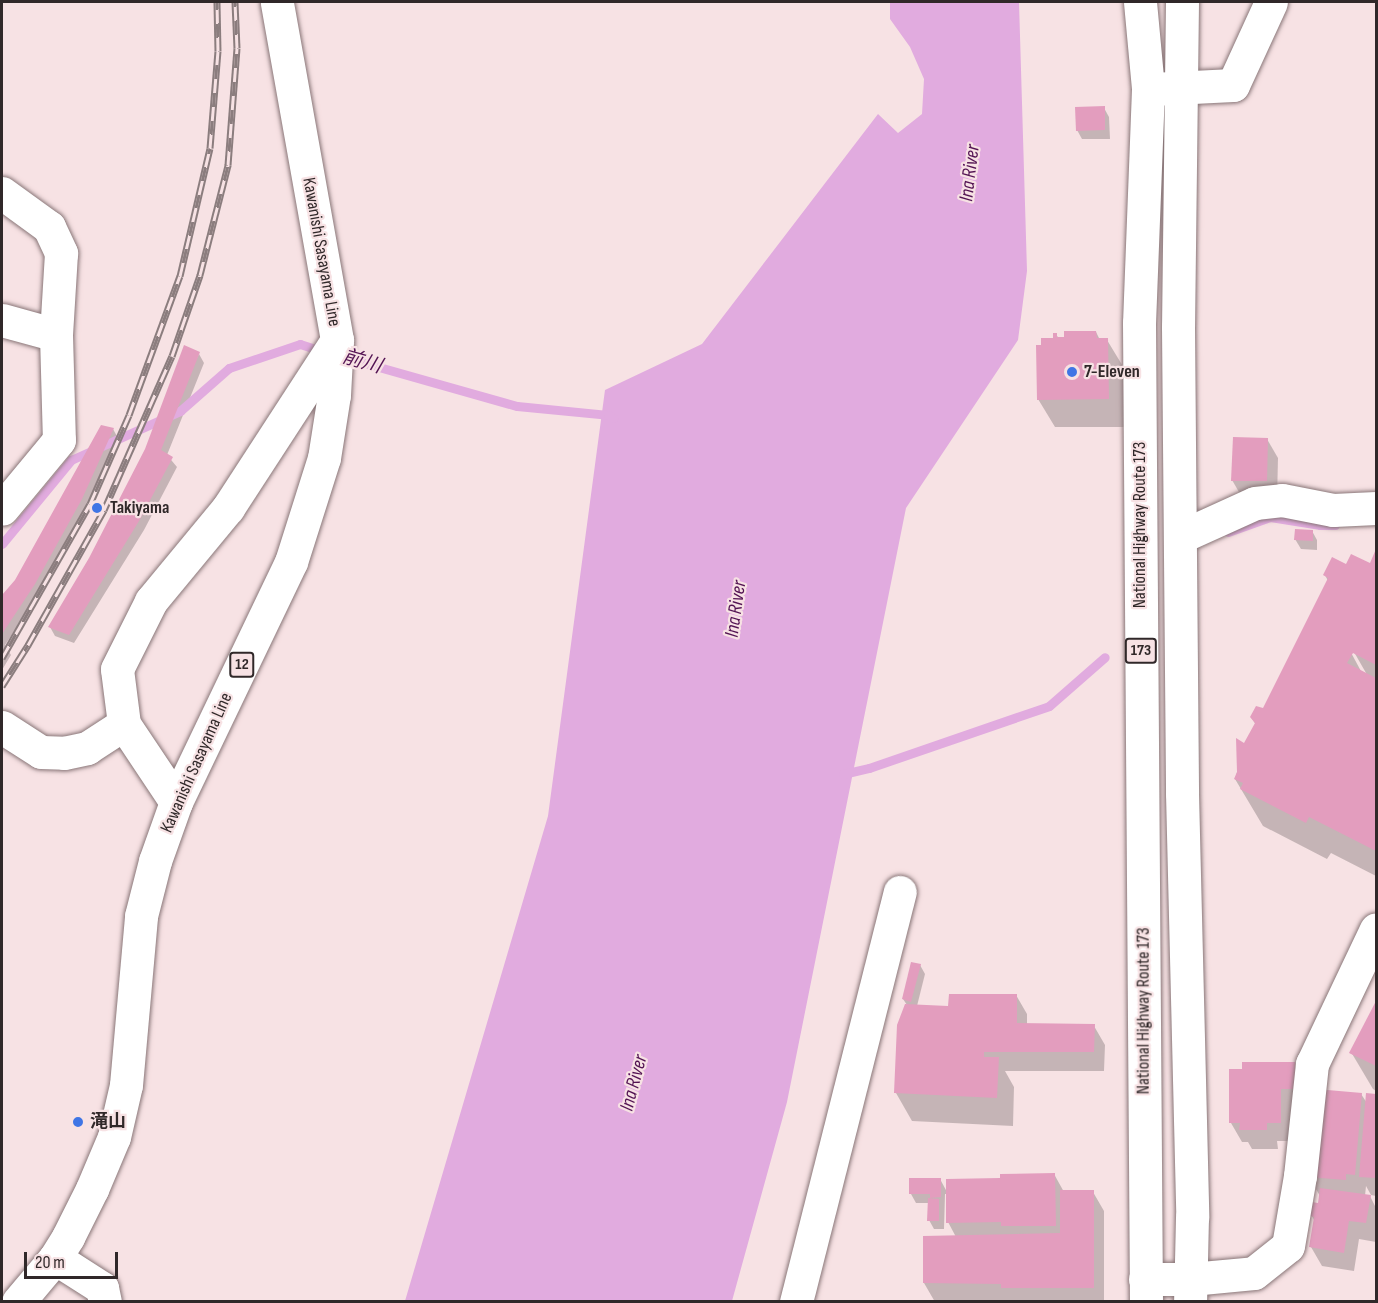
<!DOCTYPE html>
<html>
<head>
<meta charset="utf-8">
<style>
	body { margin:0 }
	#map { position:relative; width:1378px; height:1303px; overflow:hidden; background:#f7e2e4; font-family:"Sofia Sans Condensed","Noto Sans JP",sans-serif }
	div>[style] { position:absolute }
	.water>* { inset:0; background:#e1abdf }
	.shadow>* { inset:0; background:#0003 }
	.stream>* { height:9px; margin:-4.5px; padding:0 4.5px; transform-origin:4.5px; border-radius:4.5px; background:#e1abdf }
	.building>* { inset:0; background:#e39dbe }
	.roads { filter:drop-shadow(0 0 2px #897678) drop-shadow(0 0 2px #897678) }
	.minor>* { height:33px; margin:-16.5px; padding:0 16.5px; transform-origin:16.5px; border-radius:16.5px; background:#fff }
	.major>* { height:33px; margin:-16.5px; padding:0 16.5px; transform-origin:16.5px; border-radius:16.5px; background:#fff }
	.highway>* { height:33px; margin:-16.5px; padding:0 16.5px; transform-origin:16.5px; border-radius:16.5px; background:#fff }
	.rail>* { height:7px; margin-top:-3.5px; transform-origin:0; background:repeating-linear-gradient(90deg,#f7e2e4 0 14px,#8b7d7e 0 28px); box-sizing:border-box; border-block:2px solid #8b7d7e }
	.dots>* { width:16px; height:16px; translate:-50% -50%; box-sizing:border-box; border:3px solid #f7e2e4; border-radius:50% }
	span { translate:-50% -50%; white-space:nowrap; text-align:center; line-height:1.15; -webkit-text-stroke:4.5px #f7e2e4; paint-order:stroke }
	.shield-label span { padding:2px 4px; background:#f7e2e4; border:2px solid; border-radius:4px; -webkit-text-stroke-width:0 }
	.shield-label { font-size:16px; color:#302829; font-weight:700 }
	.street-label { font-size:18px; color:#302829 }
	.poi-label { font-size:18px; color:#302829; font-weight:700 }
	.left { translate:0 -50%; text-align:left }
	.water-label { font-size:20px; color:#531353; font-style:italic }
	.frame { position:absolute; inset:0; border:3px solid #302829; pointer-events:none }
	.scale { position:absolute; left:24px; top:1252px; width:94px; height:27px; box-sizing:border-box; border:3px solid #302829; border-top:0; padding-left:8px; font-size:18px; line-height:21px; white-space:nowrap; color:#302829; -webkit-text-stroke:4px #f7e2e4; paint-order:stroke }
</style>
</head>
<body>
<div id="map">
	<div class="water">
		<div style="clip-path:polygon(890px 2px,1019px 2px,1027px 271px,1018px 340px,906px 508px,787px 1102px,732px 1301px,405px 1301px,548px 816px,605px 390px,702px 344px,878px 114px,898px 133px,922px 114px,924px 79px,910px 47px,890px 19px)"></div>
	</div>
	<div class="shadow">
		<div style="clip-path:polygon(1104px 108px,1109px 117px,1110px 139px,1082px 139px,1077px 130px)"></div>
		<div style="clip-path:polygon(1096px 332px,1100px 340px,1107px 340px,1124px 368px,1124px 427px,1055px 427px,1038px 399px,1056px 334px,1059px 339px)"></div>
		<div style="clip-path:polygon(199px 354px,204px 363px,167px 455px,177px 467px,144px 530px,74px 643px,55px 636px,50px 627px,91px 559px)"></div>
		<div style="clip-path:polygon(113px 429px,118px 438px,86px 508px,39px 594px,5px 645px,11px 655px,2px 670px,2px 596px,16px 581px)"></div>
		<div style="clip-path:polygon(1267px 439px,1278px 458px,1277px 500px,1243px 499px,1232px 480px)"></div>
		<div style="clip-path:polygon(1312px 531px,1317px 540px,1317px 550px,1301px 549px,1295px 539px)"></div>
		<div style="clip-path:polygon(evenodd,1376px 552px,1376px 876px,1331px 853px,1327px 859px,1263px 826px,1235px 779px,1245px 745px,1256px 725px,1251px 717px,1263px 710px,1328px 581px,1325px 575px,1347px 566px,1370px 565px,1376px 552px,1350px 645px,1366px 673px,1362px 673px,1348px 647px,1350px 645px)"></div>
		<div style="clip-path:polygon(920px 965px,925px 974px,917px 1006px,950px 1008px,1016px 995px,1027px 1014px,1027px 1024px,1094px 1026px,1105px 1045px,1104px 1071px,1005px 1071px,1014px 1087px,1013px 1126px,912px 1121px,896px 1093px,898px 1025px,907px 1005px,903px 999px)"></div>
		<div style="clip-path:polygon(1376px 1004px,1376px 1091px,1373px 1089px,1351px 1052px)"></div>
		<div style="clip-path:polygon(1294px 1064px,1305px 1083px,1291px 1141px,1277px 1141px,1278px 1149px,1252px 1149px,1248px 1142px,1242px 1142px,1231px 1123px)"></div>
		<div style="clip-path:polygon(1361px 1094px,1367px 1103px,1367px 1094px,1376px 1095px,1376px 1196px,1371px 1195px,1366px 1186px,1365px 1196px,1370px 1196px,1376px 1208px,1376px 1242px,1359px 1239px,1354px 1271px,1322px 1266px,1311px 1247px,1315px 1222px,1312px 1216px,1319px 1205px,1320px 1196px,1309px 1177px)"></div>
		<div style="clip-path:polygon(1054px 1174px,1064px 1192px,1093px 1192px,1104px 1211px,1104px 1302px,935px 1302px,924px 1283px,956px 1237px,948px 1222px,947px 1194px,945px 1194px,944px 1229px,934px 1229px,929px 1220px,930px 1203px,916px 1203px,911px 1194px,940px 1179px,947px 1192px,1001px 1180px)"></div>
	</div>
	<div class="stream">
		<div style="left:340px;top:356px;width:184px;rotate:15.8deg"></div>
		<div style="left:517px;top:406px;width:91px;rotate:5.6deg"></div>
		<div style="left:608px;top:415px;width:6px;rotate:31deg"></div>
		<div style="left:1228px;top:532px;width:45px;rotate:-19.7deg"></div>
		<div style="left:1270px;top:517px;width:51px;rotate:9.1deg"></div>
		<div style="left:1320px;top:525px;width:15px"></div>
		<div style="left:2px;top:544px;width:109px;rotate:-50.6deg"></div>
		<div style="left:71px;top:460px;width:120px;rotate:-24.2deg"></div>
		<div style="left:180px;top:411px;width:65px;rotate:-41.3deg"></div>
		<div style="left:229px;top:368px;width:75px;rotate:-18.7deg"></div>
		<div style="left:300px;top:344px;width:25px;rotate:18deg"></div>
		<div style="left:843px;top:774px;width:27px;rotate:-13deg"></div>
		<div style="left:869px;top:768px;width:190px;rotate:-19deg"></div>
		<div style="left:1049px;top:706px;width:74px;rotate:-41.2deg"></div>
	</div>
	<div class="building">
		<div style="clip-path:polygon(1105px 106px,1105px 130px,1076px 131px,1075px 107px)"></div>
		<div style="clip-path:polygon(1064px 331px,1096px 331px,1097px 338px,1108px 338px,1109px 399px,1037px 400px,1036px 345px,1041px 345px,1041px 338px,1053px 338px,1053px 333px,1057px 333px,1057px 337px,1064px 337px)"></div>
		<div style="clip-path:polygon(184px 345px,200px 352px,161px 450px,173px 457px,139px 521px,69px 635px,58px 631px,48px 627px,89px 558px,145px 449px)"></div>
		<div style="clip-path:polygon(101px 425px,114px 428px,82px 499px,35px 584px,2px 634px,2px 595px,15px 580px)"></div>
		<div style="clip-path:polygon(1233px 437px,1268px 438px,1267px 481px,1231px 481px)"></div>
		<div style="clip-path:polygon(1295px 529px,1313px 530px,1313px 541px,1294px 540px)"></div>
		<div style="clip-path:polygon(1376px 549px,1376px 665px,1353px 653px,1347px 663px,1376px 678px,1376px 851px,1309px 817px,1306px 823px,1240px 789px,1243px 783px,1234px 779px,1237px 772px,1236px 738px,1244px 743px,1255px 723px,1250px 717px,1256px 706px,1263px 708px,1328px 578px,1323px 575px,1332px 557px,1346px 564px,1351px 554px,1370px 563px)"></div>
		<div style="clip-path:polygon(911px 962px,921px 964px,911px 1002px,902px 999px)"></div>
		<div style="clip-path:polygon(949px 994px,1017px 994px,1017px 1023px,1095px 1024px,1094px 1052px,984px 1052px,984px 1057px,999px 1057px,997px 1098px,894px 1093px,897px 1025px,905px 1004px,948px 1006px)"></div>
		<div style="clip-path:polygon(1376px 1001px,1376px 1066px,1349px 1053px)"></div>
		<div style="clip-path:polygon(1242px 1062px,1295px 1062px,1295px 1089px,1281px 1089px,1281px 1123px,1267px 1123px,1267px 1130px,1239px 1130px,1240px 1123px,1229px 1123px,1229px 1069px,1242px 1069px)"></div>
		<div style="clip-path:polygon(1316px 1089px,1362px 1093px,1355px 1175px,1346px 1174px,1346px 1180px,1308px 1177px)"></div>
		<div style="clip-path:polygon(1366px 1093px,1376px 1094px,1376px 1178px,1359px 1177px)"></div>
		<div style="clip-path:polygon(1055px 1173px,1056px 1226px,1001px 1226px,1001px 1222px,946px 1223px,946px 1179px,1000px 1178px,1000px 1174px)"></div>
		<div style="clip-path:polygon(909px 1178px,941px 1178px,941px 1197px,930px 1198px,930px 1194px,909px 1194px)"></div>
		<div style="clip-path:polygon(1320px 1188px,1371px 1195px,1366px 1223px,1349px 1221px,1344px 1253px,1309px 1247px,1314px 1217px,1310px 1216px,1312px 1202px,1318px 1203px)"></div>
		<div style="clip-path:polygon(1060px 1190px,1094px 1190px,1094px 1288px,1001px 1288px,1001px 1284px,923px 1283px,923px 1236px,1060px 1233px)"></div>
		<div style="clip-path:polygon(928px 1198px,939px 1199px,939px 1221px,927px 1221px)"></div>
	</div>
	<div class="roads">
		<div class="minor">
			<div style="left:1152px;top:89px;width:81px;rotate:-2.8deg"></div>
			<div style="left:1233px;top:85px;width:91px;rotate:-65.4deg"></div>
			<div style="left:2px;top:193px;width:58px;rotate:35.9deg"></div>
			<div style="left:49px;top:227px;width:29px;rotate:65deg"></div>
			<div style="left:61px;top:253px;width:82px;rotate:93.5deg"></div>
			<div style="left:56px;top:335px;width:105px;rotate:88.4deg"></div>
			<div style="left:59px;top:440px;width:89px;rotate:129.6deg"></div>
			<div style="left:2px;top:320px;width:56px;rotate:15.5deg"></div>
			<div style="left:1180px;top:537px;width:82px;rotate:-24.4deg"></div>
			<div style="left:1255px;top:503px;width:27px;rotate:-6deg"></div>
			<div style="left:1282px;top:500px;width:52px;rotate:11.1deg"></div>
			<div style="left:1333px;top:510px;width:43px;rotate:-2.7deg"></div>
			<div style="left:2px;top:727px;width:46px;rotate:32.7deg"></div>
			<div style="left:41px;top:752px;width:23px;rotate:2deg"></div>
			<div style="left:64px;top:753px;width:24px;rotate:-12deg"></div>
			<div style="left:87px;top:748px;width:44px;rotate:-33deg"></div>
			<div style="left:176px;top:802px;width:94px;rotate:-123.7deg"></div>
			<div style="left:124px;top:724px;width:55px;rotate:-97.3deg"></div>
			<div style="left:117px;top:669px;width:76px;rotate:-63.4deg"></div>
			<div style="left:151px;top:601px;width:121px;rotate:-50.4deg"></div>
			<div style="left:228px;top:508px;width:200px;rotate:-57deg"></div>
			<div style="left:55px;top:1258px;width:56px;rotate:32.6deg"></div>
			<div style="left:102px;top:1288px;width:14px;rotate:78deg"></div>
			<div style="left:1145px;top:1279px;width:46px"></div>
			<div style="left:1191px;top:1279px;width:63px;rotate:-5.4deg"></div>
			<div style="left:1254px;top:1273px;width:43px;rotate:-38.5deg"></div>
			<div style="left:1288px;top:1246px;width:71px;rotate:-80.3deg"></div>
			<div style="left:1300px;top:1176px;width:113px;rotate:-83.9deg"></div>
			<div style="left:1312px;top:1064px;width:149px;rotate:-64.6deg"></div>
			<div style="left:796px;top:1302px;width:423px;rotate:-75.8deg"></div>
		</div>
		<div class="major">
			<div style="left:18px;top:1302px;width:57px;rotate:-49.9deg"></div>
			<div style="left:55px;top:1258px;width:25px;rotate:-58deg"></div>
			<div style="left:68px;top:1237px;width:54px;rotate:-63.4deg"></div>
			<div style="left:92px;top:1189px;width:56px;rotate:-67.1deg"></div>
			<div style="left:114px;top:1137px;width:53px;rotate:-77deg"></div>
			<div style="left:126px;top:1085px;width:170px;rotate:-84.9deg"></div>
			<div style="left:141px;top:916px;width:57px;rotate:-75.7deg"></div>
			<div style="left:155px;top:861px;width:63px;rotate:-70.4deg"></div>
			<div style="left:176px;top:802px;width:266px;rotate:-64.4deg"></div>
			<div style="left:291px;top:562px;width:109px;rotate:-72.4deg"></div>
			<div style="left:324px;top:458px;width:64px;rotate:-81deg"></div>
			<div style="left:334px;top:395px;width:55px;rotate:-86.9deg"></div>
			<div style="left:337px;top:340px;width:343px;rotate:-100.1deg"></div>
		</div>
		<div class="highway">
			<div style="left:1140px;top:2px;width:87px;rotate:84.7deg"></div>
			<div style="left:1148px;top:89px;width:234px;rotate:92.2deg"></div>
			<div style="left:1139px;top:323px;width:979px;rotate:89.59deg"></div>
			<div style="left:1182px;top:2px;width:325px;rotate:90.7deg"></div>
			<div style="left:1178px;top:327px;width:466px;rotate:89.5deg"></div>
			<div style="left:1182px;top:793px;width:424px;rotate:88.6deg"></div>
			<div style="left:1192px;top:1217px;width:85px;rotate:91.3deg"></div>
		</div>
	</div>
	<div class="rail">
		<div style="left:2px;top:658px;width:177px;rotate:-60.3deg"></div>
		<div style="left:90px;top:504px;width:97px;rotate:-66.3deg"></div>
		<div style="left:129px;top:415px;width:148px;rotate:-69.9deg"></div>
		<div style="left:180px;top:276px;width:131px;rotate:-76.8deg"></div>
		<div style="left:210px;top:148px;width:97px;rotate:-85.3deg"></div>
		<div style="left:218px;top:51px;width:49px;rotate:-91.2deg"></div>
		<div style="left:2px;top:686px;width:49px;rotate:-57.6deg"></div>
		<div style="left:28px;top:645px;width:155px;rotate:-60.6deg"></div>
		<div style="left:104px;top:510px;width:168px;rotate:-66.2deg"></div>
		<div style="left:172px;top:356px;width:86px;rotate:-70.9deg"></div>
		<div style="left:200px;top:275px;width:114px;rotate:-75.7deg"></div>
		<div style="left:228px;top:165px;width:117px;rotate:-85.6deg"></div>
		<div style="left:237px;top:48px;width:46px;rotate:-92.5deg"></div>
	</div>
	<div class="dots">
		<div style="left:1072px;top:372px;background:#3f75e5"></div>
		<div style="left:97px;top:508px;background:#3f75e5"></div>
		<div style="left:78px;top:1122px;background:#3f75e5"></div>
	</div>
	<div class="shield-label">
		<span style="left:1141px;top:651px">173</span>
		<span style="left:242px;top:665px">12</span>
	</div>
	<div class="street-label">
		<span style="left:321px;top:252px;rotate:80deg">Kawanishi Sasayama Line</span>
		<span style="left:1140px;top:525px;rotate:-90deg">National Highway Route 173</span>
		<span style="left:197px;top:763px;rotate:-66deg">Kawanishi Sasayama Line</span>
		<span style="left:1144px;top:1011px;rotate:-90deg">National Highway Route 173</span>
	</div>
	<div class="poi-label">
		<span class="left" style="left:1084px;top:372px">7-Eleven</span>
		<span class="left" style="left:110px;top:508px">Takiyama</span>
		<span class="left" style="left:90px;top:1122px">滝山</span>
	</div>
	<div class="water-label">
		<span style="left:970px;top:173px;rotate:-83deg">Ina River</span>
		<span style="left:362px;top:362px;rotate:16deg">前川</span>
		<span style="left:736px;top:609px;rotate:-82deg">Ina River</span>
		<span style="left:634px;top:1083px;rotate:-75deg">Ina River</span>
	</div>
	<div class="frame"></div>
	<div class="scale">20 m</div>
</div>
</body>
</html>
